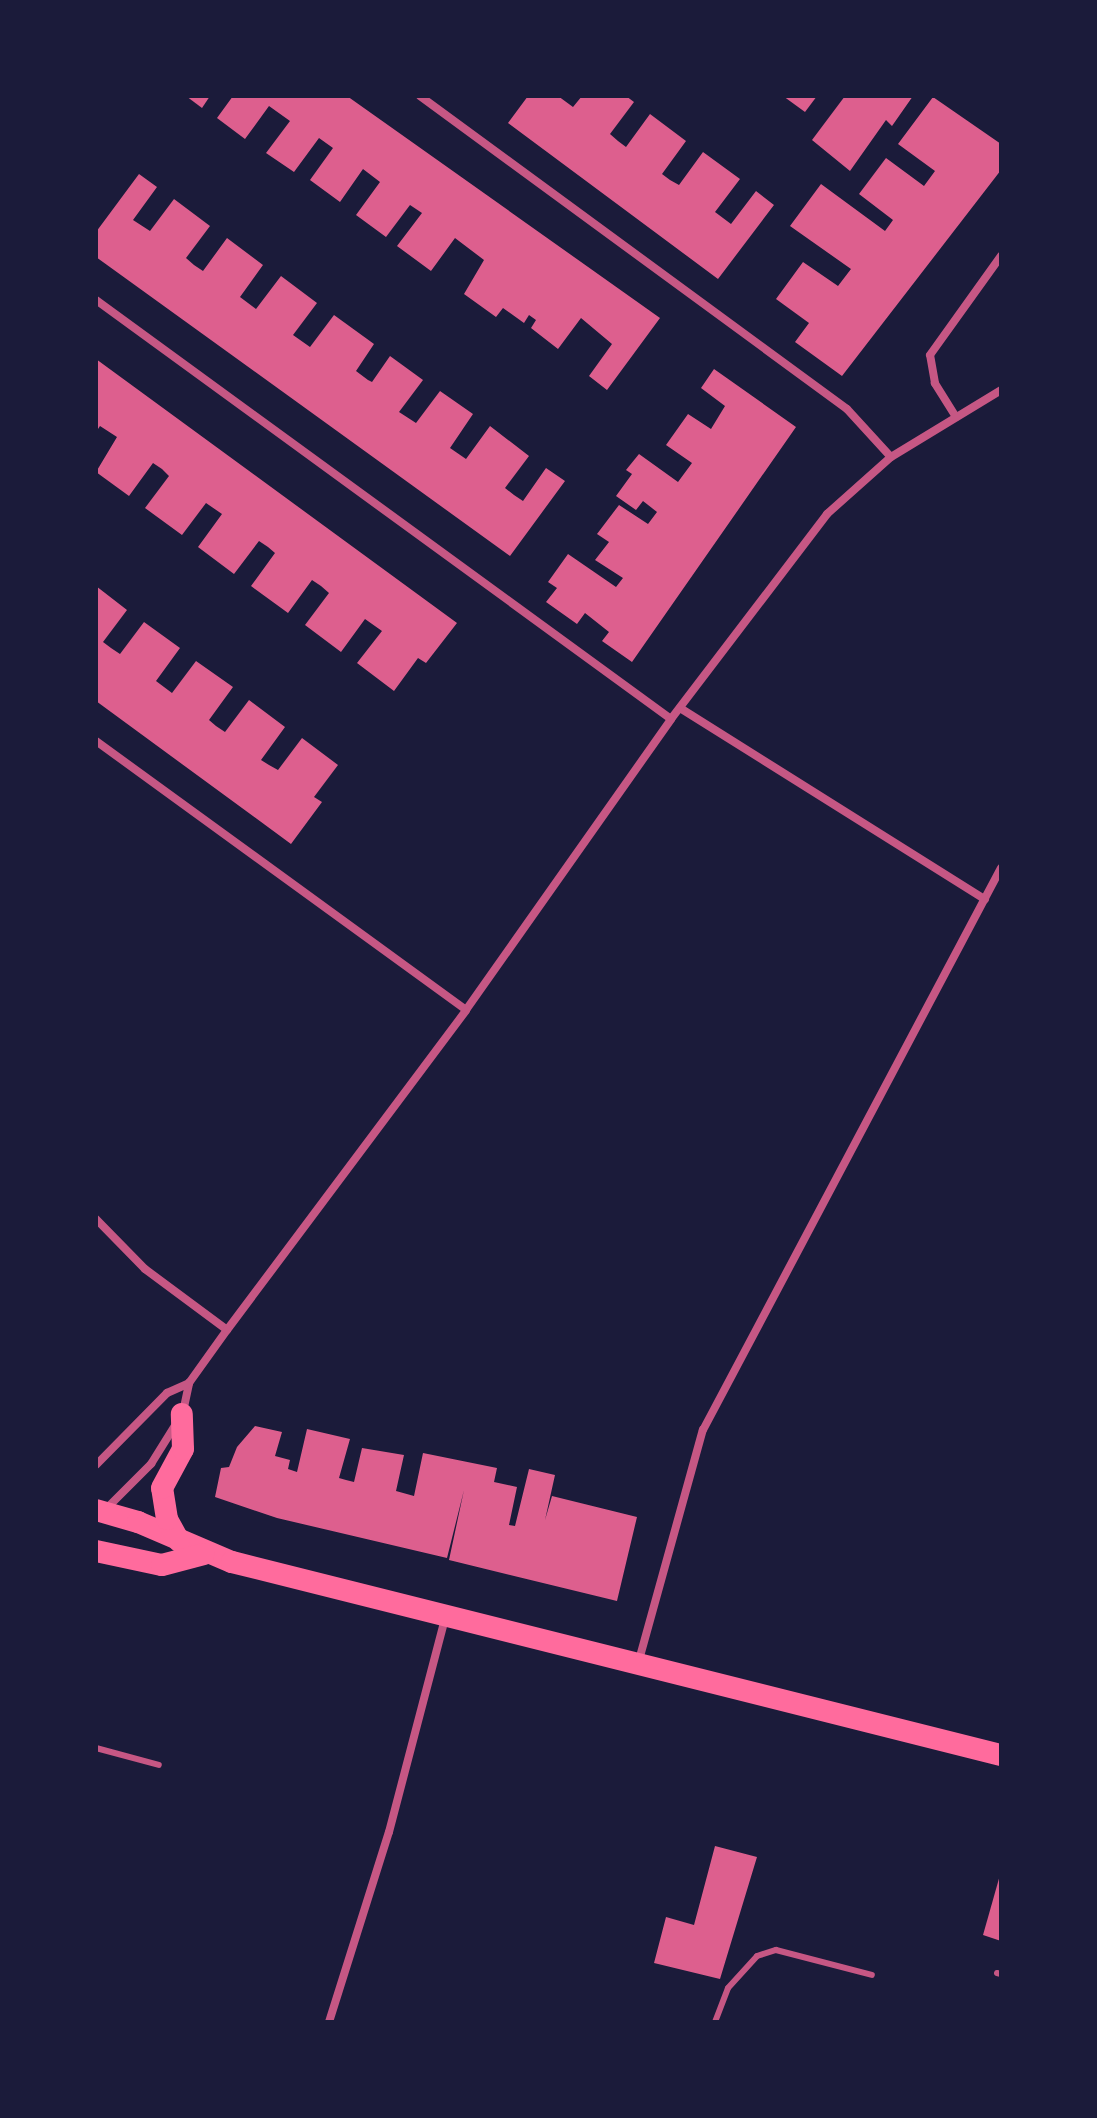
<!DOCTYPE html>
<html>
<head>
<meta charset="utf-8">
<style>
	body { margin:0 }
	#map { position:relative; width:1097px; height:2118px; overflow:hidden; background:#1b1b3a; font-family:Ubuntu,sans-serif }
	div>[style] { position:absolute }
	.building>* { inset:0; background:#dd5f8e }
	.service>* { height:6px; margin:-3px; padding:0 3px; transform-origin:3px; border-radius:3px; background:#c65784 }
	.minor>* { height:8px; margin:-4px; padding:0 4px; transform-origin:4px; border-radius:4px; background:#c65784 }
	.trunk>* { height:22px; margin:-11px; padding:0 11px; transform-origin:11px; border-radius:11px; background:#ff6b9d }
	span { translate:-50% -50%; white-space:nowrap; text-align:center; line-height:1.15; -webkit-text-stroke:8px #1b1b3a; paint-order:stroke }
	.frame { position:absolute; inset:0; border:98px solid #1b1b3a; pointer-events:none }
</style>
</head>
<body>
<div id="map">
	<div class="building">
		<div style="clip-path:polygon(186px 96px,210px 96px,202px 108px)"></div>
		<div style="clip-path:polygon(233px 96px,347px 96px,660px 318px,607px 390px,589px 376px,612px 344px,581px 318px,558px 349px,531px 328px,536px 320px,529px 315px,524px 323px,503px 308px,496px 317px,464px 294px,484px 260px,455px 238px,431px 271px,397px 246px,422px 213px,410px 205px,386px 237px,356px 215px,380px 182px,363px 169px,340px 202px,310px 180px,333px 148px,319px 138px,294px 172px,266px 153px,290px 121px,269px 106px,245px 139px,217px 118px)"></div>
		<div style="clip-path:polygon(528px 96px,558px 96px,573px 107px,582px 96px,626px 96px,634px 102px,610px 134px,618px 141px,626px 147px,650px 114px,686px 141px,662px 174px,670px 180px,679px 185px,703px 152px,740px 179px,715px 212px,731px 224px,756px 191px,774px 205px,718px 279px,508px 123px)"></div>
		<div style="clip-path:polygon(783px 96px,817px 96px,805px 112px)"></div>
		<div style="clip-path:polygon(845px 96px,913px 96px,892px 126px,886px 120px,850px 171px,812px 140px)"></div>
		<div style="clip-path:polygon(933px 97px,1001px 144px,1001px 170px,842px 376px,795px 342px,809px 323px,776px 299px,803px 262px,838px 286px,851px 269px,790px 226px,821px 184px,885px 231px,893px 220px,859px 194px,886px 158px,924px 186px,935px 171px,898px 144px)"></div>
		<div style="clip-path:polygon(139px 174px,157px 187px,133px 220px,150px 231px,174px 199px,210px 226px,186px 258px,194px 265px,203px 271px,227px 238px,263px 265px,240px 297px,256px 309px,281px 276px,317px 303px,293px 335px,310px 347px,334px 315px,374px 344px,356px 371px,368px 380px,372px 382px,390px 356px,423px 380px,399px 412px,416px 423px,440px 391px,473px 414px,450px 448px,466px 459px,490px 426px,529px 456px,505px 488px,514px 495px,523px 501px,546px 468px,565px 481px,510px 556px,96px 257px,96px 232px)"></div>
		<div style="clip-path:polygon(96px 359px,457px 623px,426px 663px,418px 658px,394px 691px,357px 663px,382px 631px,365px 619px,341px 652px,305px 625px,329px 593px,321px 586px,312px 580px,288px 613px,251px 586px,275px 553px,268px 547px,259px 541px,234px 574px,198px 547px,222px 514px,206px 503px,182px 535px,145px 508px,169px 476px,162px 469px,153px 463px,129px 496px,96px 472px,117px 437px,100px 426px,96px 432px)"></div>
		<div style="clip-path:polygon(714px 369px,796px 427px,632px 662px,602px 641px,609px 632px,585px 613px,577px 624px,546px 602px,557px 588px,548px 582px,568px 554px,616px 587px,623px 578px,595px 560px,609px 542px,597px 534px,619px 505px,648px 524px,657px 512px,643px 501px,636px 510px,616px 496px,632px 474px,626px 470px,639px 454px,678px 482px,692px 463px,666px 445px,688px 414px,711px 429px,725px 406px,701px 388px)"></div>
		<div style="clip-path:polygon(96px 586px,127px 610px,103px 642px,111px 648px,120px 654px,144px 622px,180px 648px,156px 681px,172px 693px,196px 661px,233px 687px,209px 720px,216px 726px,225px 732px,249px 700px,285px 727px,261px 760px,269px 765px,278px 770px,302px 738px,338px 765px,314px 797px,322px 802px,291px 844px,96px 701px)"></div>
		<div style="clip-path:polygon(255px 1426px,282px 1432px,275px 1456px,290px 1460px,288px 1469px,297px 1472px,307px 1429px,350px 1439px,339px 1478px,346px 1480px,354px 1482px,362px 1448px,404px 1455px,396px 1491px,414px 1496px,423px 1453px,497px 1468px,494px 1482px,517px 1487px,509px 1525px,515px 1526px,529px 1469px,555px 1475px,545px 1520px,552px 1496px,637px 1517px,617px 1601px,449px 1560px,464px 1490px,447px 1558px,277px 1518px,215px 1497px,221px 1468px,229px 1467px,237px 1447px)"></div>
		<div style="clip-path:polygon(715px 1846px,757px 1857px,720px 1979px,654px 1963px,666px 1917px,694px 1925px)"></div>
		<div style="clip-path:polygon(1000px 1875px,1001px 1875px,1001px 1941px,983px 1935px)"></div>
	</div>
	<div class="service">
		<div style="left:96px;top:1748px;width:65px;rotate:15.1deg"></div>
		<div style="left:997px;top:1973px;width:4px;rotate:14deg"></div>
		<div style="left:715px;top:2022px;width:36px;rotate:-69deg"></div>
		<div style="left:728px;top:1988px;width:43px;rotate:-47.8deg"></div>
		<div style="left:757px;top:1956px;width:20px;rotate:-18deg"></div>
		<div style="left:776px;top:1950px;width:99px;rotate:14.6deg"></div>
	</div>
	<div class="minor">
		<div style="left:420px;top:96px;width:529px;rotate:36.24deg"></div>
		<div style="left:847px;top:409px;width:65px;rotate:47.5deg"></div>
		<div style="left:96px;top:300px;width:711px;rotate:36.08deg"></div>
		<div style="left:956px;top:417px;width:40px;rotate:-122deg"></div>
		<div style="left:935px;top:383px;width:28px;rotate:-100deg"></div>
		<div style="left:930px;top:355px;width:122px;rotate:-54.4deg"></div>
		<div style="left:680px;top:708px;width:360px;rotate:32.1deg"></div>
		<div style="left:96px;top:741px;width:457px;rotate:36deg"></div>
		<div style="left:96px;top:1219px;width:70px;rotate:45.6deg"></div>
		<div style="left:145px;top:1269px;width:102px;rotate:36.6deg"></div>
		<div style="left:183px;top:1412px;width:30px;rotate:-78deg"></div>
		<div style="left:189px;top:1383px;width:65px;rotate:-54.4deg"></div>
		<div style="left:227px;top:1330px;width:399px;rotate:-53.2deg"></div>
		<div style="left:466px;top:1010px;width:356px;rotate:-54.8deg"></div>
		<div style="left:671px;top:719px;width:258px;rotate:-52.7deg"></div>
		<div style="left:827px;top:514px;width:86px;rotate:-41.7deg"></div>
		<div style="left:891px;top:457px;width:129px;rotate:-31.3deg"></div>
		<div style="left:96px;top:1465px;width:101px;rotate:-45.4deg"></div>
		<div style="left:167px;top:1393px;width:24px;rotate:-24deg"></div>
		<div style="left:106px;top:1509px;width:64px;rotate:-45deg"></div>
		<div style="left:151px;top:1464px;width:47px;rotate:-58deg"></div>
		<div style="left:639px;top:1660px;width:239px;rotate:-74.5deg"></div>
		<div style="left:703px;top:1430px;width:636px;rotate:-62.07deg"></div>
		<div style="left:329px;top:2022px;width:199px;rotate:-72.5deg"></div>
		<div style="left:389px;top:1832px;width:220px;rotate:-75.3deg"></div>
	</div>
	<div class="trunk">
		<div style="left:96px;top:1510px;width:44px;rotate:15.9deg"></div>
		<div style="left:138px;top:1522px;width:102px;rotate:23.1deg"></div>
		<div style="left:232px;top:1562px;width:793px;rotate:14.09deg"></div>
		<div style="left:179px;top:1541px;width:25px;rotate:-119deg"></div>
		<div style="left:167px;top:1519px;width:31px;rotate:-99deg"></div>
		<div style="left:162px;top:1488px;width:44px;rotate:-61.7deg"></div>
		<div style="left:183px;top:1449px;width:35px;rotate:-92deg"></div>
		<div style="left:96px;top:1551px;width:67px;rotate:12deg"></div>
		<div style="left:162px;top:1565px;width:43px;rotate:-14.7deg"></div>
	</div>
	<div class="frame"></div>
</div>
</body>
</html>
